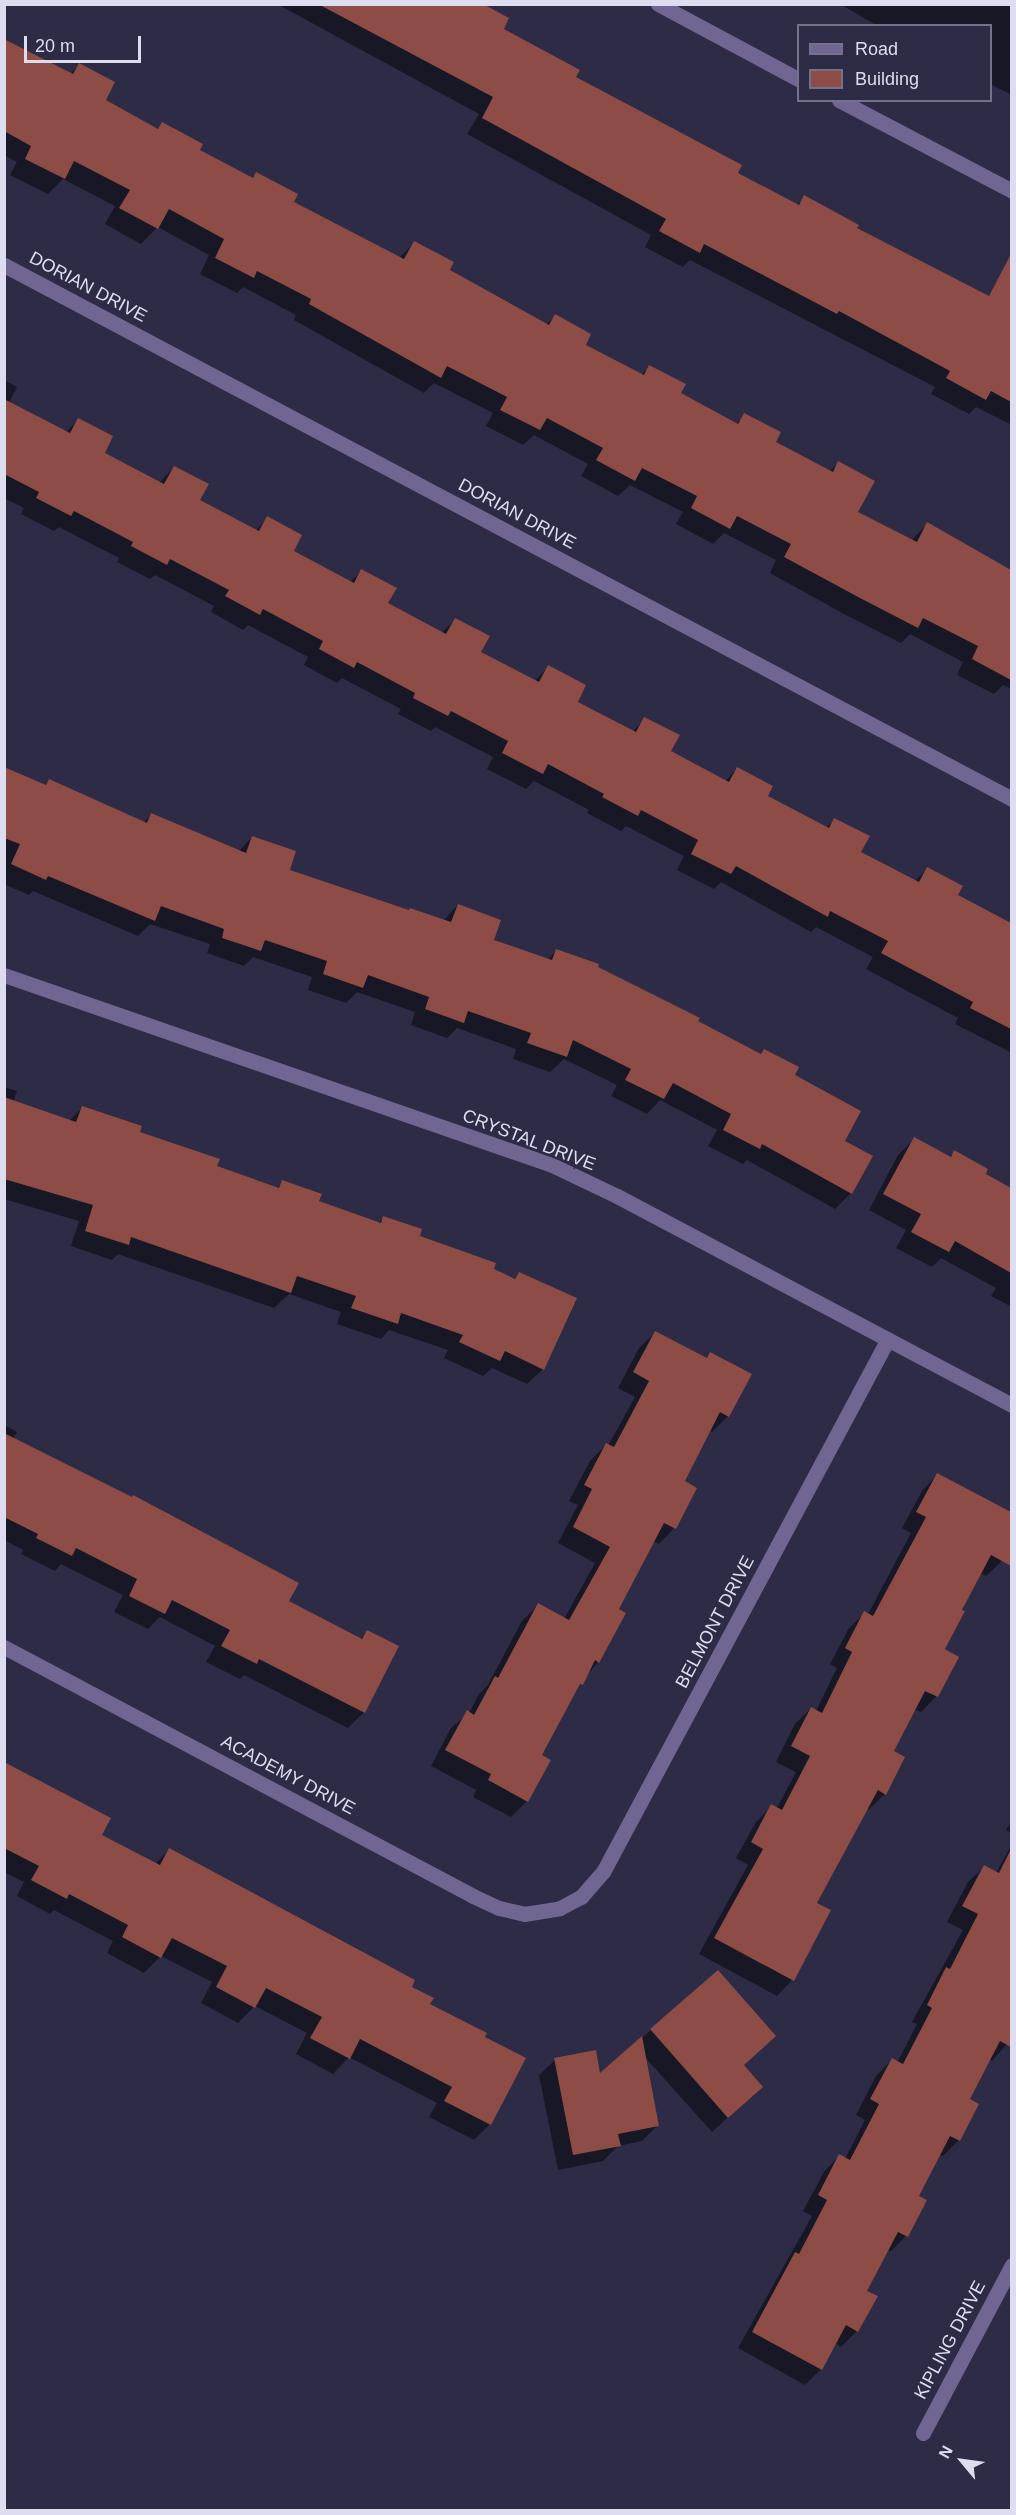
<!DOCTYPE html>
<html>
<head>
<meta charset="utf-8">
<style>
	body { margin:0 }
	#map { position:relative; width:1016px; height:2515px; overflow:hidden; background:#2d2b46; font-family:Arial,sans-serif }
	div>[style] { position:absolute }
	.shadow>* { inset:0; background:#0007 }
	.building>* { inset:0; background:#8d4c45 }
	.minor>* { height:15px; margin:-7.5px; padding:0 7.5px; transform-origin:7.5px; border-radius:7.5px; background:#716691 }
	span { translate:-50% -50%; white-space:nowrap; text-align:center; line-height:1.15; -webkit-text-stroke:5px #2d2b46; paint-order:stroke }
	.street-label { font-size:18px; color:#deddef }
	.frame { position:absolute; inset:0; border:6px solid #deddef; pointer-events:none }
	.legend { position:absolute; left:797px; top:24px; width:195px; height:78px; box-sizing:border-box; background:#2d2b46; border:2px solid #74728a; margin:0; padding:8px 10px; list-style:none; font-size:18px; color:#deddef }
	.legend li { display:flex; align-items:center; gap:12px; height:30px }
	.legend b { width:30px; border:2px solid #74728a }
	.north { position:absolute; left:932px; top:2431px; width:60px; height:60px; -webkit-text-stroke:4px #2d2b46; paint-order:stroke; rotate:299deg; font-size:16px; font-weight:700; line-height:24px; text-align:center; color:#deddef }
	.north::after { content:''; display:block; margin:auto; width:21px; height:27px; background:#deddef; clip-path:polygon(50% 0,100% 100%,50% 72%,0 100%) }
	.scale { position:absolute; left:24px; top:36px; width:117px; height:27px; box-sizing:border-box; border:3px solid #deddef; border-top:0; padding-left:8px; font-size:18px; line-height:21px; white-space:nowrap; color:#deddef; -webkit-text-stroke:4px #2d2b46; paint-order:stroke }
</style>
</head>
<body>
<div id="map">
	<div class="shadow">
		<div style="clip-path:polygon(277px 4px,480px 4px,502px 30px,574px 77px,736px 174px,796px 206px,805px 197px,855px 228px,988px 297px,992px 294px,1012px 305px,1012px 425px,976px 407px,969px 414px,931px 394px,935px 387px,690px 260px,683px 267px,645px 247px,651px 235px,467px 134px,479px 114px)"></div>
		<div style="clip-path:polygon(840px 4px,1012px 4px,1012px 95px,990px 84px,990px 26px,878px 26px)"></div>
		<div style="clip-path:polygon(4px 40px,70px 74px,79px 65px,104px 101px,157px 130px,162px 124px,198px 151px,251px 179px,257px 173px,292px 202px,399px 258px,414px 243px,448px 270px,546px 325px,555px 316px,584px 345px,641px 375px,650px 367px,679px 394px,736px 424px,745px 415px,774px 443px,829px 472px,838px 463px,856px 513px,911px 541px,927px 524px,1012px 571px,1012px 689px,1003px 685px,994px 694px,957px 675px,963px 662px,910px 634px,901px 643px,844px 614px,770px 573px,776px 560px,724px 533px,713px 544px,676px 524px,683px 512px,630px 485px,618px 496px,581px 476px,588px 464px,534px 435px,523px 445px,486px 426px,493px 413px,434px 383px,424px 393px,294px 320px,296px 315px,243px 287px,237px 293px,200px 274px,209px 255px,158px 227px,141px 244px,105px 224px,115px 206px,63px 179px,48px 194px,10px 175px,17px 162px,4px 155px)"></div>
		<div style="clip-path:polygon(4px 380px,17px 387px,9px 403px,65px 433px,78px 420px,103px 453px,159px 483px,174px 467px,198px 501px,255px 531px,268px 518px,292px 552px,350px 582px,362px 571px,386px 604px,441px 633px,455px 620px,479px 653px,534px 682px,548px 667px,576px 702px,632px 732px,645px 719px,669px 752px,725px 781px,737px 769px,766px 796px,826px 828px,835px 819px,859px 853px,914px 882px,927px 869px,956px 895px,1012px 924px,1012px 1053px,955px 1024px,958px 1018px,866px 969px,873px 957px,816px 927px,811px 932px,721px 882px,714px 889px,677px 870px,684px 856px,626px 826px,621px 831px,587px 813px,589px 810px,534px 781px,526px 789px,487px 769px,493px 757px,435px 727px,431px 731px,398px 714px,401px 709px,342px 678px,337px 683px,304px 665px,308px 657px,248px 625px,243px 630px,211px 612px,214px 606px,155px 575px,150px 579px,117px 562px,119px 558px,59px 527px,54px 531px,21px 514px,24px 508px,4px 498px)"></div>
		<div style="clip-path:polygon(4px 771px,44px 786px,49px 781px,143px 823px,151px 815px,238px 852px,252px 837px,288px 871px,443px 921px,458px 905px,492px 941px,547px 960px,556px 951px,597px 968px,760px 1055px,764px 1050px,793px 1075px,843px 1142px,851px 1193px,835px 1209px,747px 1160px,743px 1164px,708px 1146px,717px 1130px,660px 1100px,647px 1114px,611px 1096px,617px 1085px,564px 1059px,550px 1072px,513px 1059px,516px 1049px,457px 1028px,447px 1038px,411px 1025px,415px 1012px,357px 992px,346px 1003px,308px 990px,312px 977px,253px 957px,244px 966px,207px 953px,210px 944px,150px 924px,138px 936px,33px 891px,29px 895px,4px 884px)"></div>
		<div style="clip-path:polygon(4px 1087px,17px 1091px,13px 1102px,69px 1121px,82px 1108px,215px 1167px,276px 1189px,283px 1182px,317px 1202px,378px 1223px,384px 1218px,418px 1237px,513px 1280px,519px 1273px,543px 1369px,527px 1384px,492px 1368px,483px 1376px,444px 1358px,448px 1350px,389px 1330px,381px 1339px,337px 1324px,341px 1312px,289px 1294px,274px 1308px,118px 1254px,112px 1260px,71px 1246px,79px 1221px,4px 1199px)"></div>
		<div style="clip-path:polygon(914px 1139px,949px 1158px,954px 1152px,984px 1174px,1012px 1189px,1012px 1307px,991px 1296px,996px 1288px,941px 1258px,932px 1267px,896px 1248px,906px 1230px,869px 1210px,898px 1155px)"></div>
		<div style="clip-path:polygon(655px 1333px,728px 1416px,712px 1432px,709px 1430px,683px 1482px,695px 1488px,674px 1528px,659px 1544px,653px 1541px,617px 1610px,598px 1662px,573px 1692px,540px 1756px,527px 1801px,511px 1817px,473px 1797px,476px 1790px,431px 1766px,451px 1728px,469px 1713px,479px 1694px,488px 1685px,522px 1621px,538px 1605px,564px 1619px,595px 1563px,558px 1543px,578px 1505px,569px 1501px,590px 1461px,606px 1445px,608px 1446px,635px 1397px,618px 1388px,639px 1348px)"></div>
		<div style="clip-path:polygon(4px 1425px,17px 1432px,13px 1439px,287px 1602px,360px 1639px,368px 1631px,364px 1712px,348px 1728px,244px 1675px,240px 1679px,206px 1662px,215px 1646px,160px 1617px,148px 1629px,114px 1612px,123px 1595px,61px 1564px,55px 1571px,21px 1554px,23px 1550px,4px 1540px)"></div>
		<div style="clip-path:polygon(937px 1475px,1012px 1514px,1012px 1542px,1002px 1561px,986px 1576px,980px 1573px,943px 1649px,957px 1657px,936px 1697px,921px 1712px,914px 1709px,892px 1752px,885px 1794px,869px 1809px,866px 1808px,815px 1904px,829px 1911px,792px 1980px,777px 1996px,699px 1954px,748px 1865px,736px 1858px,756px 1822px,772px 1806px,777px 1808px,796px 1772px,776px 1762px,795px 1724px,811px 1708px,816px 1711px,837px 1668px,830px 1664px,849px 1628px,865px 1613px,868px 1614px,911px 1533px,902px 1528px,922px 1491px)"></div>
		<div style="clip-path:polygon(4px 1764px,100px 1836px,155px 1864px,169px 1850px,410px 1988px,428px 2005px,524px 2059px,490px 2124px,474px 2140px,429px 2117px,437px 2103px,349px 2057px,333px 2074px,296px 2054px,307px 2033px,255px 2006px,238px 2023px,201px 2003px,212px 1982px,161px 1956px,144px 1973px,107px 1953px,113px 1941px,54px 1910px,50px 1914px,17px 1896px,24px 1882px,4px 1872px)"></div>
		<div style="clip-path:polygon(1012px 1820px,1012px 1833px,1006px 1830px)"></div>
		<div style="clip-path:polygon(1012px 1844px,1012px 2038px,992px 2061px,989px 2059px,968px 2099px,959px 2140px,943px 2156px,939px 2154px,917px 2196px,906px 2236px,891px 2251px,887px 2250px,865px 2291px,857px 2331px,841px 2347px,835px 2343px,821px 2369px,805px 2385px,738px 2348px,812px 2216px,803px 2211px,824px 2172px,839px 2156px,845px 2159px,865px 2120px,856px 2115px,876px 2076px,892px 2060px,897px 2063px,917px 2024px,912px 2022px,963px 1930px,947px 1922px,968px 1882px,984px 1867px,996px 1873px)"></div>
		<div style="clip-path:polygon(651px 2030px,742px 2066px,761px 2087px,712px 2132px,644px 2056px,658px 2125px,642px 2141px,618px 2146px,603px 2161px,558px 2170px,539px 2075px,555px 2060px,599px 2076px)"></div>
	</div>
	<div class="building">
		<div style="clip-path:polygon(318px 4px,483px 4px,509px 18px,504px 29px,580px 70px,576px 77px,742px 165px,738px 173px,799px 205px,804px 195px,859px 225px,857px 228px,989px 296px,1011px 254px,1011px 402px,991px 391px,986px 400px,946px 378px,950px 371px,839px 311px,837px 314px,704px 244px,700px 253px,659px 231px,666px 219px,482px 118px,493px 97px)"></div>
		<div style="clip-path:polygon(4px 39px,73px 74px,79px 63px,115px 82px,106px 100px,158px 129px,162px 122px,203px 144px,200px 150px,253px 178px,256px 172px,298px 194px,294px 202px,404px 259px,414px 241px,454px 262px,450px 270px,549px 325px,555px 314px,591px 334px,586px 345px,644px 375px,649px 365px,686px 384px,681px 393px,738px 424px,744px 413px,781px 432px,776px 442px,833px 472px,838px 461px,875px 481px,858px 512px,917px 542px,927px 522px,1011px 570px,1011px 680px,972px 659px,978px 646px,923px 618px,918px 628px,860px 598px,784px 557px,791px 544px,737px 516px,730px 529px,691px 508px,697px 496px,642px 468px,635px 481px,596px 460px,603px 448px,547px 418px,540px 430px,500px 410px,507px 397px,447px 366px,441px 378px,309px 304px,311px 299px,257px 271px,254px 278px,215px 258px,224px 239px,169px 209px,158px 229px,119px 208px,130px 190px,74px 161px,65px 179px,25px 159px,31px 146px,4px 131px)"></div>
		<div style="clip-path:polygon(4px 399px,70px 433px,78px 418px,113px 436px,105px 453px,164px 484px,174px 466px,209px 484px,200px 500px,259px 531px,267px 516px,302px 535px,294px 551px,354px 583px,361px 569px,397px 588px,388px 603px,446px 634px,455px 618px,490px 636px,481px 652px,539px 682px,548px 665px,586px 685px,578px 702px,636px 732px,644px 717px,680px 735px,671px 751px,729px 782px,737px 767px,773px 786px,768px 796px,829px 828px,834px 818px,870px 836px,861px 852px,919px 882px,927px 867px,963px 886px,958px 895px,1011px 923px,1011px 1029px,970px 1008px,973px 1002px,881px 953px,888px 941px,830px 911px,828px 917px,736px 866px,731px 874px,691px 854px,698px 840px,641px 810px,638px 816px,602px 797px,604px 794px,548px 764px,543px 774px,502px 753px,508px 741px,451px 711px,448px 716px,413px 698px,415px 693px,357px 662px,354px 668px,319px 649px,323px 641px,263px 609px,260px 615px,225px 596px,229px 590px,170px 559px,167px 565px,131px 546px,133px 542px,74px 511px,71px 516px,36px 498px,39px 492px,4px 474px)"></div>
		<div style="clip-path:polygon(4px 767px,46px 785px,49px 779px,147px 823px,151px 813px,246px 853px,252px 836px,296px 851px,290px 870px,409px 910px,410px 908px,451px 922px,458px 904px,501px 920px,494px 940px,552px 960px,556px 949px,599px 964px,598px 967px,700px 1018px,698px 1021px,761px 1054px,764px 1049px,799px 1067px,795px 1075px,861px 1111px,845px 1141px,873px 1156px,852px 1194px,762px 1144px,760px 1149px,723px 1130px,731px 1114px,673px 1083px,664px 1099px,625px 1080px,631px 1069px,573px 1040px,567px 1057px,527px 1043px,531px 1033px,468px 1011px,464px 1023px,425px 1009px,429px 997px,368px 975px,363px 988px,323px 974px,327px 961px,265px 940px,261px 951px,222px 938px,224px 929px,161px 906px,155px 921px,48px 876px,46px 880px,11px 864px,20px 844px,4px 838px)"></div>
		<div style="clip-path:polygon(4px 1097px,76px 1122px,82px 1106px,142px 1126px,140px 1132px,220px 1159px,217px 1166px,279px 1188px,282px 1180px,322px 1194px,319px 1201px,381px 1223px,383px 1216px,422px 1229px,420px 1236px,496px 1263px,494px 1269px,515px 1279px,519px 1272px,577px 1298px,544px 1370px,505px 1351px,500px 1361px,459px 1342px,463px 1335px,401px 1313px,398px 1324px,351px 1308px,356px 1296px,297px 1276px,291px 1293px,131px 1237px,129px 1245px,85px 1231px,93px 1205px,4px 1179px)"></div>
		<div style="clip-path:polygon(914px 1137px,951px 1157px,954px 1150px,988px 1169px,986px 1174px,1011px 1188px,1011px 1273px,955px 1241px,949px 1252px,911px 1232px,921px 1214px,883px 1194px)"></div>
		<div style="clip-path:polygon(655px 1331px,707px 1358px,710px 1352px,752px 1374px,729px 1417px,720px 1412px,685px 1481px,697px 1488px,676px 1529px,664px 1523px,619px 1609px,626px 1613px,599px 1663px,595px 1660px,583px 1685px,580px 1684px,542px 1755px,551px 1760px,528px 1802px,488px 1780px,491px 1774px,445px 1750px,467px 1710px,474px 1715px,495px 1676px,498px 1678px,538px 1603px,569px 1620px,610px 1547px,573px 1527px,592px 1489px,584px 1485px,606px 1443px,614px 1447px,649px 1381px,633px 1372px)"></div>
		<div style="clip-path:polygon(4px 1433px,132px 1497px,133px 1495px,299px 1583px,289px 1601px,362px 1639px,367px 1630px,399px 1646px,365px 1713px,259px 1659px,257px 1664px,221px 1646px,230px 1630px,172px 1600px,165px 1614px,129px 1596px,137px 1579px,76px 1548px,72px 1556px,36px 1538px,38px 1534px,4px 1517px)"></div>
		<div style="clip-path:polygon(937px 1473px,1011px 1512px,1011px 1566px,991px 1555px,962px 1610px,965px 1611px,945px 1649px,959px 1657px,938px 1697px,925px 1691px,894px 1751px,905px 1757px,886px 1795px,878px 1790px,817px 1903px,831px 1910px,794px 1981px,714px 1938px,763px 1849px,751px 1842px,771px 1804px,782px 1810px,810px 1756px,791px 1746px,811px 1707px,822px 1713px,852px 1652px,845px 1648px,864px 1611px,873px 1616px,926px 1517px,916px 1512px)"></div>
		<div style="clip-path:polygon(4px 1762px,111px 1818px,102px 1835px,160px 1865px,169px 1848px,227px 1879px,415px 1980px,412px 1987px,434px 1998px,430px 2004px,487px 2033px,485px 2037px,526px 2058px,491px 2125px,444px 2101px,452px 2087px,360px 2039px,350px 2059px,310px 2038px,322px 2017px,266px 1988px,255px 2008px,216px 1987px,227px 1966px,172px 1938px,161px 1958px,122px 1937px,128px 1925px,69px 1894px,67px 1899px,31px 1880px,39px 1866px,4px 1848px)"></div>
		<div style="clip-path:polygon(1011px 1849px,1011px 2047px,1000px 2041px,970px 2099px,979px 2104px,960px 2141px,950px 2136px,919px 2196px,927px 2200px,908px 2237px,898px 2232px,867px 2291px,878px 2296px,858px 2332px,846px 2325px,822px 2370px,752px 2332px,795px 2252px,799px 2254px,827px 2200px,818px 2195px,839px 2154px,850px 2160px,879px 2104px,870px 2099px,892px 2058px,903px 2064px,932px 2008px,927px 2005px,946px 1967px,950px 1969px,978px 1914px,962px 1906px,984px 1865px,999px 1873px)"></div>
		<div style="clip-path:polygon(718px 1970px,776px 2036px,744px 2065px,763px 2087px,728px 2118px,650px 2029px)"></div>
		<div style="clip-path:polygon(642px 2036px,659px 2126px,618px 2134px,621px 2146px,573px 2155px,554px 2058px,596px 2050px,600px 2073px)"></div>
	</div>
	<div class="minor">
		<div style="left:658px;top:4px;width:159px;rotate:28.2deg"></div>
		<div style="left:839px;top:100px;width:195px;rotate:27.7deg"></div>
		<div style="left:4px;top:265px;width:1141px;rotate:27.91deg"></div>
		<div style="left:4px;top:975px;width:580px;rotate:19.12deg"></div>
		<div style="left:552px;top:1165px;width:72px;rotate:25.5deg"></div>
		<div style="left:617px;top:1196px;width:447px;rotate:27.9deg"></div>
		<div style="left:4px;top:1647px;width:531px;rotate:27.96deg"></div>
		<div style="left:473px;top:1896px;width:29px;rotate:25deg"></div>
		<div style="left:499px;top:1908px;width:26px;rotate:13deg"></div>
		<div style="left:524px;top:1914px;width:36px;rotate:-9deg"></div>
		<div style="left:560px;top:1908px;width:24px;rotate:-28deg"></div>
		<div style="left:581px;top:1897px;width:33px;rotate:-49deg"></div>
		<div style="left:603px;top:1872px;width:604px;rotate:-61.87deg"></div>
		<div style="left:923px;top:2433px;width:190px;rotate:-62.1deg"></div>
	</div>
	<div class="street-label">
		<span style="left:88px;top:287px;rotate:28deg">DORIAN DRIVE</span>
		<span style="left:517px;top:514px;rotate:28deg">DORIAN DRIVE</span>
		<span style="left:529px;top:1140px;rotate:21deg">CRYSTAL DRIVE</span>
		<span style="left:715px;top:1622px;rotate:-62deg">BELMONT DRIVE</span>
		<span style="left:288px;top:1775px;rotate:28deg">ACADEMY DRIVE</span>
		<span style="left:950px;top:2340px;rotate:-62deg">KIPLING DRIVE</span>
	</div>
	<div class="frame"></div>
	<ul class="legend">
	<li><b style="height:8px;background:#716691"></b>Road</li>
	<li><b style="height:16px;background:#8d4c45"></b>Building</li>
	</ul>
	<div class="north">N</div>
	<div class="scale">20 m</div>
</div>
</body>
</html>
